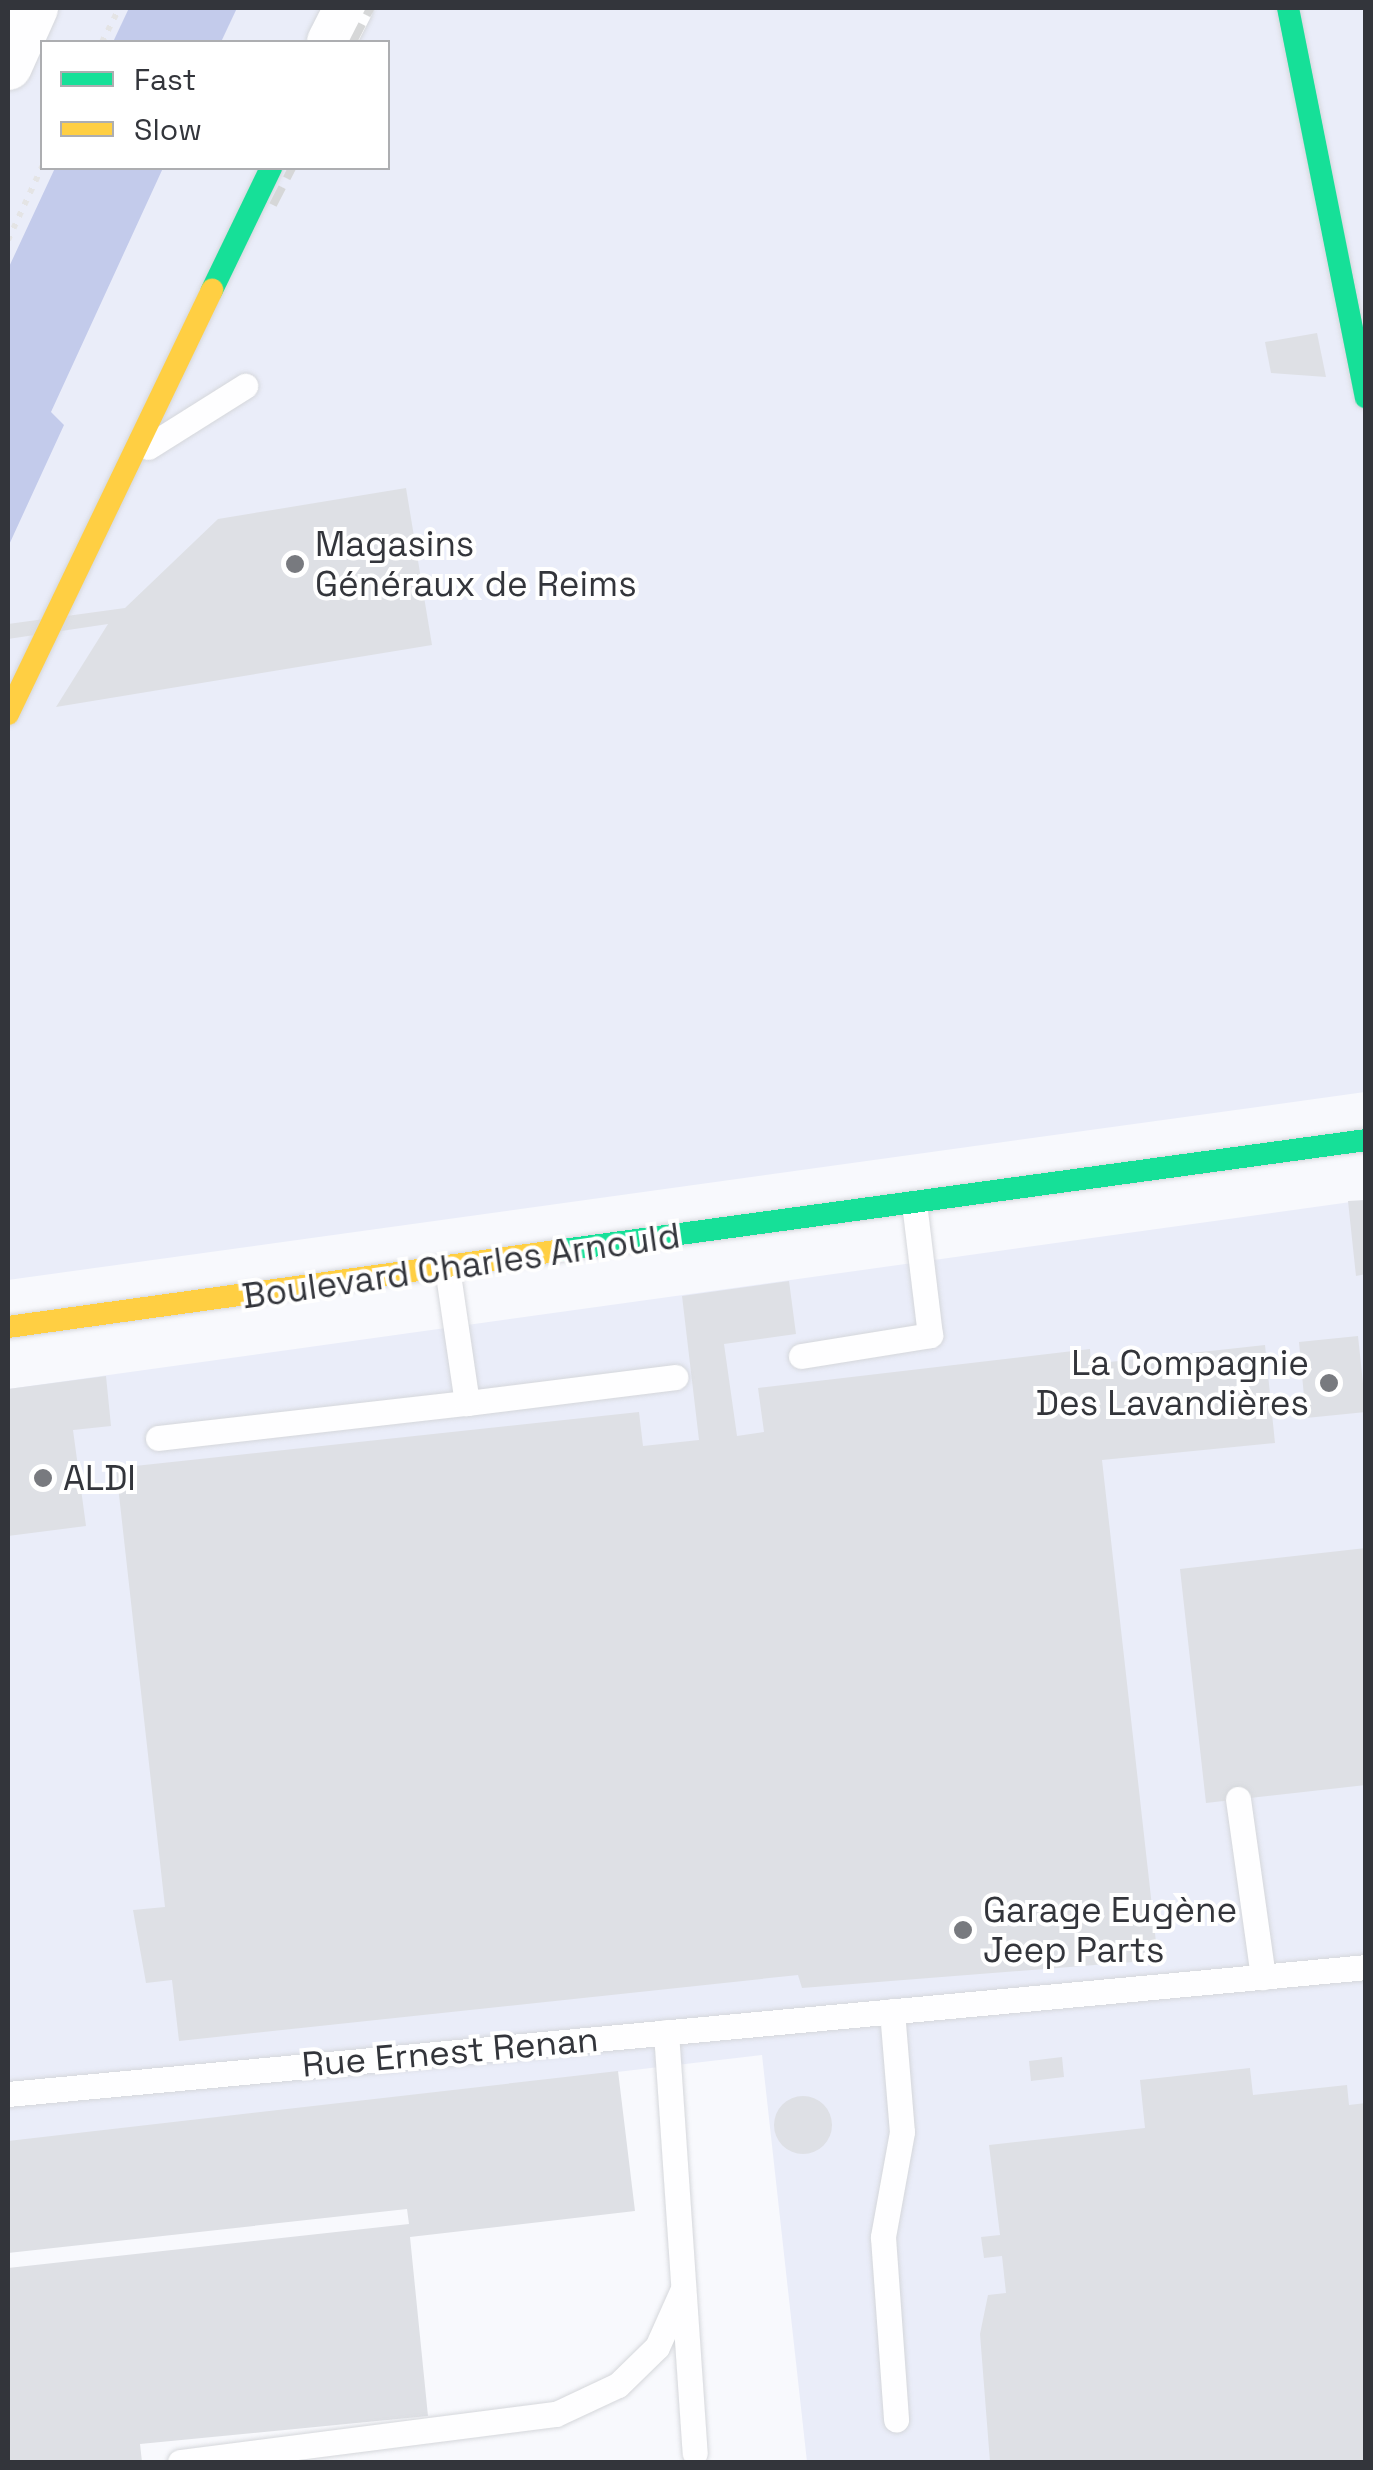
<!DOCTYPE html>
<html>
<head>
<meta charset="utf-8">
<style>
	body { margin:0 }
	#map { position:relative; width:1373px; height:2470px; overflow:hidden; background:#f8f9fd; font-family:"Space Grotesk",sans-serif }
	div>[style] { position:absolute }
	.built>* { inset:0; background:#eaedf9 }
	.water>* { inset:0; background:#c3cbeb }
	.building>* { inset:0; background:#dee0e5 }
	.round { border-radius:50% }
	.path>* { height:6px; margin-top:-3px; transform-origin:0; background:repeating-linear-gradient(90deg,#e4e4e5 0 5px,transparent 0 13px) }
	.roads { filter:drop-shadow(0 0 2px #d5d7db) drop-shadow(0 0 2px #d5d7db) }
	.lane>* { height:25px; margin:-12.5px; padding:0 12.5px; transform-origin:12.5px; border-radius:12.5px; background:#fefeff }
	.street>* { height:48px; margin:-24px; padding:0 24px; transform-origin:24px; border-radius:24px; background:#fefeff }
	.fast>* { height:22px; margin:-11px; padding:0 11px; transform-origin:11px; border-radius:11px; background:#16e098 }
	.slow>* { height:22px; margin:-11px; padding:0 11px; transform-origin:11px; border-radius:11px; background:#ffcf43 }
	.rail>* { height:8px; margin-top:-4px; transform-origin:0; background:repeating-linear-gradient(90deg,#d6d7d8 0 20px,transparent 0 30px) }
	.dots>* { width:28px; height:28px; translate:-50% -50%; box-sizing:border-box; border:5px solid #fff; border-radius:50% }
	span { translate:-50% -50%; white-space:nowrap; text-align:center; line-height:1.15; -webkit-text-stroke:8px #fff; paint-order:stroke }
	.poi-label { font-size:35px; color:#33353b }
	.left { translate:0 -50%; text-align:left }
	.right { translate:-100% -50%; text-align:right }
	.street-label { font-size:35px; color:#33353b }
	.frame { position:absolute; inset:0; border:10px solid #33353b; pointer-events:none }
	.legend { position:absolute; left:40px; top:40px; width:350px; height:130px; box-sizing:border-box; background:#fff; border:2px solid #adaeb1; margin:0; padding:12px 18px; list-style:none; font-size:30px; color:#33353b }
	.legend li { display:flex; align-items:center; gap:20px; height:50px }
	.legend b { width:50px; border:2px solid #adaeb1 }
</style>
</head>
<body>
<div id="map">
	<div class="built">
		<div style="clip-path:polygon(evenodd,8px 8px,1365px 8px,1365px 1092px,8px 1280px,8px 8px,42px 42px,388px 42px,388px 168px,42px 168px,42px 42px)"></div>
		<div style="clip-path:polygon(1365px 1200px,1365px 2462px,807px 2462px,762px 2055px,8px 2143px,8px 1389px)"></div>
	</div>
	<div class="water">
		<div style="clip-path:polygon(129px 8px,237px 8px,221px 42px,113px 42px)"></div>
		<div style="clip-path:polygon(55px 168px,163px 168px,51px 412px,64px 425px,8px 547px,8px 269px)"></div>
	</div>
	<div class="building">
		<div style="clip-path:polygon(1317px 333px,1326px 377px,1271px 373px,1265px 342px)"></div>
		<div style="clip-path:polygon(406px 488px,432px 645px,56px 707px,108px 624px,8px 639px,8px 624px,125px 608px,218px 519px)"></div>
		<div style="clip-path:polygon(1366px 1200px,1366px 1274px,1356px 1276px,1348px 1201px)"></div>
		<div style="clip-path:polygon(789px 1281px,796px 1334px,724px 1344px,737px 1436px,764px 1432px,758px 1388px,1090px 1349px,1091px 1364px,1265px 1345px,1275px 1443px,1102px 1460px,1158px 1960px,802px 1988px,798px 1975px,179px 2041px,172px 1980px,146px 1983px,133px 1910px,165px 1907px,116px 1468px,639px 1412px,643px 1446px,699px 1440px,682px 1296px)"></div>
		<div style="clip-path:polygon(1358px 1336px,1366px 1412px,1306px 1418px,1299px 1342px)"></div>
		<div style="clip-path:polygon(106px 1376px,111px 1426px,73px 1430px,86px 1526px,8px 1536px,8px 1389px)"></div>
		<div style="clip-path:polygon(1366px 1548px,1366px 1785px,1206px 1803px,1180px 1569px)"></div>
		<div style="clip-path:polygon(1062px 2057px,1064px 2077px,1031px 2081px,1029px 2061px)"></div>
		<div style="clip-path:polygon(1250px 2068px,1253px 2095px,1347px 2085px,1349px 2105px,1366px 2103px,1366px 2462px,990px 2462px,980px 2334px,988px 2295px,1006px 2293px,1002px 2256px,984px 2258px,981px 2237px,1000px 2235px,989px 2145px,1145px 2128px,1140px 2080px)"></div>
		<div style="clip-path:polygon(618px 2071px,635px 2211px,410px 2237px,428px 2416px,140px 2444px,142px 2462px,8px 2462px,8px 2268px,409px 2224px,407px 2209px,8px 2253px,8px 2141px)"></div>
		<div class="round" style="left:774px;top:2096px;width:58px;height:58px"></div>
	</div>
	<div class="path">
		<div style="left:102px;top:42px;width:38px;rotate:-63deg"></div>
		<div style="left:8px;top:240px;width:81px;rotate:-65deg"></div>
	</div>
	<div class="roads">
		<div class="lane">
			<div style="left:148px;top:447px;width:115px;rotate:-32.2deg"></div>
			<div style="left:801px;top:1356px;width:131px;rotate:-9.2deg"></div>
			<div style="left:930px;top:1335px;width:133px;rotate:-96.9deg"></div>
			<div style="left:467px;top:1403px;width:210px;rotate:-7.1deg"></div>
			<div style="left:158px;top:1438px;width:311px;rotate:-6.5deg"></div>
			<div style="left:467px;top:1403px;width:137px;rotate:-98.4deg"></div>
			<div style="left:1238px;top:1799px;width:180px;rotate:82deg"></div>
			<div style="left:892px;top:2011px;width:121px;rotate:85.3deg"></div>
			<div style="left:902px;top:2132px;width:107px;rotate:100.3deg"></div>
			<div style="left:883px;top:2237px;width:183px;rotate:85.9deg"></div>
			<div style="left:666px;top:2032px;width:422px;rotate:86.1deg"></div>
			<div style="left:8px;top:2094px;width:1364px;rotate:-5.34deg"></div>
			<div style="left:180px;top:2462px;width:379px;rotate:-7.3deg"></div>
			<div style="left:556px;top:2414px;width:68px;rotate:-25.1deg"></div>
			<div style="left:618px;top:2385px;width:54px;rotate:-44.3deg"></div>
			<div style="left:657px;top:2347px;width:64px;rotate:-65.9deg"></div>
		</div>
		<div class="street">
			<div style="left:331px;top:42px;width:38px;rotate:-63deg"></div>
			<div style="left:8px;top:66px;width:64px;rotate:-65.9deg"></div>
		</div>
		<div class="fast">
			<div style="left:1288px;top:8px;width:397px;rotate:78.7deg"></div>
			<div style="left:212px;top:290px;width:136px;rotate:-64.2deg"></div>
			<div style="left:556px;top:1251px;width:818px;rotate:-7.8deg"></div>
		</div>
		<div class="slow">
			<div style="left:8px;top:714px;width:471px;rotate:-64.3deg"></div>
			<div style="left:8px;top:1327px;width:553px;rotate:-7.9deg"></div>
		</div>
	</div>
	<div class="rail">
		<div style="left:353px;top:42px;width:38px;rotate:-63deg"></div>
		<div style="left:273px;top:205px;width:42px;rotate:-62.8deg"></div>
	</div>
	<div class="dots">
		<div style="left:295px;top:564px;background:#787a7f"></div>
		<div style="left:1329px;top:1383px;background:#787a7f"></div>
		<div style="left:43px;top:1478px;background:#787a7f"></div>
		<div style="left:963px;top:1930px;background:#787a7f"></div>
	</div>
	<div class="poi-label">
		<span class="left" style="left:315px;top:564px">Magasins<br>Généraux de Reims</span>
		<span class="right" style="left:1309px;top:1383px">La Compagnie<br>Des Lavandières</span>
		<span class="left" style="left:63px;top:1478px">ALDI</span>
		<span class="left" style="left:983px;top:1930px">Garage Eugène<br>Jeep Parts</span>
	</div>
	<div class="street-label">
		<span style="left:461px;top:1266px;rotate:-8deg">Boulevard Charles Arnould</span>
		<span style="left:450px;top:2052px;rotate:-5deg">Rue Ernest Renan</span>
	</div>
	<div class="frame"></div>
	<ul class="legend">
	<li><b style="height:12px;background:#16e098"></b>Fast</li>
	<li><b style="height:12px;background:#ffcf43"></b>Slow</li>
	</ul>
</div>
</body>
</html>
